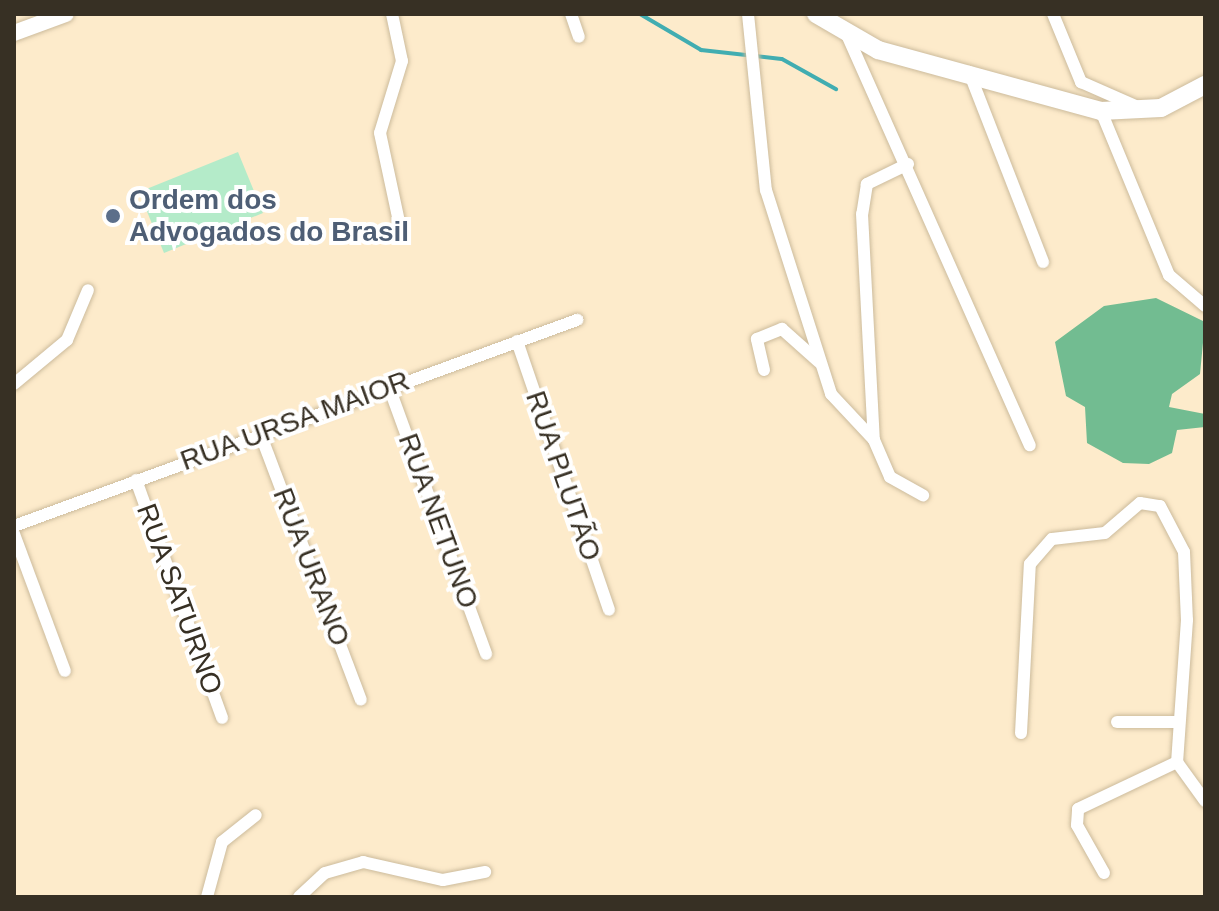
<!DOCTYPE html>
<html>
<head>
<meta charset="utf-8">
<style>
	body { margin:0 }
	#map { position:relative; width:1219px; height:911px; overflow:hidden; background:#fdebcb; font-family:Helvetica,sans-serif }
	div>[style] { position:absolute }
	.green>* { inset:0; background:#b4ebc9 }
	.forest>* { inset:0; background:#72bc91 }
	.stream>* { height:4px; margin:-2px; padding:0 2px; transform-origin:2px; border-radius:2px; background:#41adb1 }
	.roads { filter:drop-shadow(0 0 2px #ccbb9c) drop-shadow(0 0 2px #ccbb9c) }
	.minor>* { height:12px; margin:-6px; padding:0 6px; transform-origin:6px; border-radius:6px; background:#fff }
	.tertiary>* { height:16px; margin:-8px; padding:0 8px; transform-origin:8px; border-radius:8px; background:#fff }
	.secondary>* { height:18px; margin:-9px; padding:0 9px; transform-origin:9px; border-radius:9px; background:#fff }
	.dots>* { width:22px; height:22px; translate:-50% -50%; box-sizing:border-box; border:4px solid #fff; border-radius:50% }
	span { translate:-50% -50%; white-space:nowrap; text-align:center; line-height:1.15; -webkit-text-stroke:8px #fff; paint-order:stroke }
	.service-label { font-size:28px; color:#4e5e75; font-weight:700 }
	.left { translate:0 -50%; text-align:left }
	.street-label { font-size:28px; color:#373024 }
	.frame { position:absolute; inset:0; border:16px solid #373024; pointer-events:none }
</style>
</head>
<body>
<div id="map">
	<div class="green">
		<div style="clip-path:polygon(238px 152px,263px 213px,164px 253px,139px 192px)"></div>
	</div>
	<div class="forest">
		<div style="clip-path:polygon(1156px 298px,1205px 322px,1200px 374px,1172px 394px,1169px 407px,1205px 414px,1205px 427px,1177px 430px,1172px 453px,1149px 464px,1123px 463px,1087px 443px,1085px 407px,1066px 396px,1055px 342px,1104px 306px)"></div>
	</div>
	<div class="stream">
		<div style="left:640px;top:14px;width:71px;rotate:30.5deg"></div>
		<div style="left:701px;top:50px;width:81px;rotate:6.3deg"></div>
		<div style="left:782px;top:59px;width:62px;rotate:29.1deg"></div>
	</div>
	<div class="roads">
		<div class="minor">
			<div style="left:392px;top:14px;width:48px;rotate:78deg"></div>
			<div style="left:402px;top:61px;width:75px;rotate:107deg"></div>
			<div style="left:380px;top:133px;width:91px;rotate:77.9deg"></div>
			<div style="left:571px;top:14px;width:24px;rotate:71deg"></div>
			<div style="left:748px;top:14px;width:177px;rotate:84.2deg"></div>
			<div style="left:766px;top:190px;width:214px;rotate:72.3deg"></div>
			<div style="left:831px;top:394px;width:63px;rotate:46.9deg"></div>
			<div style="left:1053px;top:14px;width:74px;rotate:67.6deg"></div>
			<div style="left:1081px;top:82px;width:64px;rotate:23.8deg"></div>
			<div style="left:848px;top:37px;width:447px;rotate:66deg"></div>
			<div style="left:969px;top:72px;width:204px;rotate:68.7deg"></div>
			<div style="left:1101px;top:111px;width:178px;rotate:67.5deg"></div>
			<div style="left:1169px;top:275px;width:48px;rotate:40.7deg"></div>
			<div style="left:908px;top:164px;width:46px;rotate:154deg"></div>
			<div style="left:867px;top:184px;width:30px;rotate:99deg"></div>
			<div style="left:862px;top:214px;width:226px;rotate:87deg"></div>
			<div style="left:874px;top:440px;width:40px;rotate:66.6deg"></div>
			<div style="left:890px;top:477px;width:38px;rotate:29deg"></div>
			<div style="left:517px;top:341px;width:284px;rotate:71.1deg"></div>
			<div style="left:764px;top:370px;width:32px;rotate:-103deg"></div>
			<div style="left:757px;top:339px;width:27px;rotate:-22deg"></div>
			<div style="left:782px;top:329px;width:50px;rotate:41.7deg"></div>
			<div style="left:14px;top:384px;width:69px;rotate:-39.7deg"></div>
			<div style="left:67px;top:340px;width:54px;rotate:-67.2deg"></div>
			<div style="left:389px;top:387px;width:284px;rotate:70deg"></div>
			<div style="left:260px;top:433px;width:285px;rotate:69.3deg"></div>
			<div style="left:136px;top:480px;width:253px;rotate:70.1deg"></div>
			<div style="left:14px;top:526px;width:600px;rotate:-20.1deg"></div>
			<div style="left:14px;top:534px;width:146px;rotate:69.6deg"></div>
			<div style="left:1117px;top:722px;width:59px"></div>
			<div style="left:1021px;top:733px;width:169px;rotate:-87deg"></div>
			<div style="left:1030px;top:564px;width:33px;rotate:-49deg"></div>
			<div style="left:1052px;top:539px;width:53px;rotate:-6.5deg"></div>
			<div style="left:1105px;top:533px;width:46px;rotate:-40.6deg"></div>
			<div style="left:1140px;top:503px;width:20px;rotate:9deg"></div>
			<div style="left:1160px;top:506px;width:52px;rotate:62.4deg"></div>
			<div style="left:1184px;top:552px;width:68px;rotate:87.5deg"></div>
			<div style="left:1187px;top:620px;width:142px;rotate:94deg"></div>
			<div style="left:1177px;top:762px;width:48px;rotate:54.3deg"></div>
			<div style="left:1104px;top:873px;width:55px;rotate:-119.4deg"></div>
			<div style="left:1077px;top:825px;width:16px;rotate:-86deg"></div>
			<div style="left:1078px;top:809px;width:110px;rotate:-25.4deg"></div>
			<div style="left:207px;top:897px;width:57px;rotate:-74.7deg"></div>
			<div style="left:222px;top:842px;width:43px;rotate:-38.5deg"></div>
			<div style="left:299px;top:897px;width:35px;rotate:-43deg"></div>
			<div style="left:325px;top:873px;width:40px;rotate:-16deg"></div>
			<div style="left:363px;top:862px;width:82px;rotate:12.7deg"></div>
			<div style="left:443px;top:880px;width:43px;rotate:-10.8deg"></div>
		</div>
		<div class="tertiary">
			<div style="left:14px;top:33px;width:55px;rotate:-20.1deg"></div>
		</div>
		<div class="secondary">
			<div style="left:816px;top:14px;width:72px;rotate:30.1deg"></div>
			<div style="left:878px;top:50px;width:231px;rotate:15.3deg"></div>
			<div style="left:1101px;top:111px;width:60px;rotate:-2.9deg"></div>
			<div style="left:1161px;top:108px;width:50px;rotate:-27.6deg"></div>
		</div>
	</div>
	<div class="dots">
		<div style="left:113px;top:216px;background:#5c6f8a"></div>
	</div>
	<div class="service-label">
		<span class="left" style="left:129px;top:216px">Ordem dos<br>Advogados do Brasil</span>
	</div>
	<div class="street-label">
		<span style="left:295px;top:421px;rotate:-20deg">RUA URSA MAIOR</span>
		<span style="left:563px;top:476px;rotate:71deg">RUA PLUTÃO</span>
		<span style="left:438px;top:521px;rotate:70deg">RUA NETUNO</span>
		<span style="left:311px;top:567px;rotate:69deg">RUA URANO</span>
		<span style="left:179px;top:599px;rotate:70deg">RUA SATURNO</span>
	</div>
	<div class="frame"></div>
</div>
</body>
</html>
